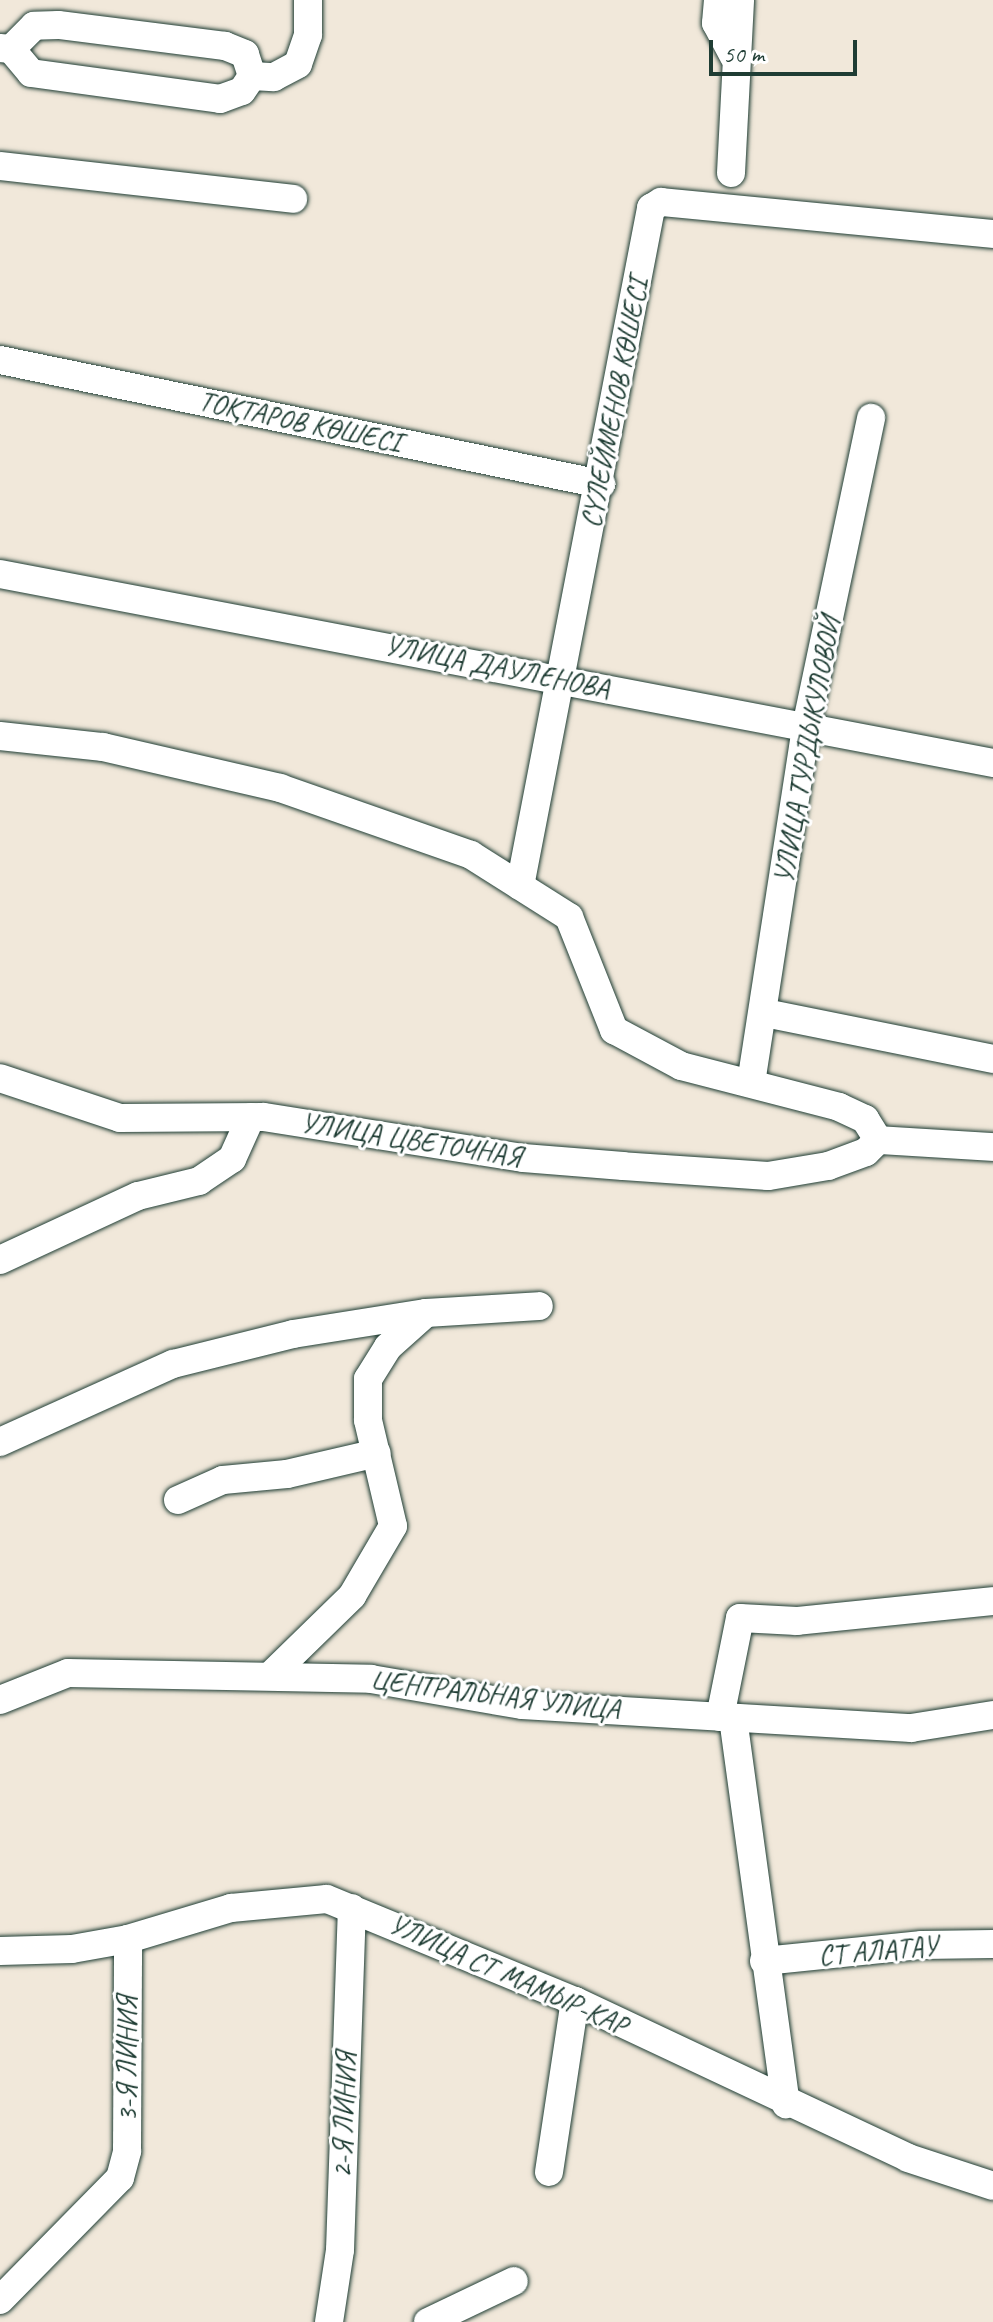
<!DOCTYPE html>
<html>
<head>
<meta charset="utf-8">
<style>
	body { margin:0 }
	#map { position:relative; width:993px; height:2322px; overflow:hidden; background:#f1e8da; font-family:Caveat,sans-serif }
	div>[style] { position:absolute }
	.roads { filter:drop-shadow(0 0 2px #1f3d34) drop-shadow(0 0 2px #1f3d34) }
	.minor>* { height:28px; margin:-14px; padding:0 14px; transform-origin:14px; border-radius:14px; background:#fff }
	span { translate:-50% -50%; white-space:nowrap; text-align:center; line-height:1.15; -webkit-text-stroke:6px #fff; paint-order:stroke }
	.street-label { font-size:28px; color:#1f3d34 }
	.scale { position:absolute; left:709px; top:40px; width:148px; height:36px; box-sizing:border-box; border:4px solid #1f3d34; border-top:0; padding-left:10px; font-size:24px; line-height:28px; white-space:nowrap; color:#1f3d34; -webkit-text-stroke:6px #fff; paint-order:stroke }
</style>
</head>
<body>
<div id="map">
	<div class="roads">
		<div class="minor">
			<div style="left:718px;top:0;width:23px;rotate:95deg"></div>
			<div style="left:716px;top:23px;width:38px;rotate:62deg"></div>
			<div style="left:0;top:48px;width:11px;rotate:5deg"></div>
			<div style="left:11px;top:49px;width:31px;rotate:50deg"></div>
			<div style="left:31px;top:73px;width:191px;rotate:7.8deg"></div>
			<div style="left:220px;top:99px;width:23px;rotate:-20deg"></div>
			<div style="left:242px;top:91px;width:18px;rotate:-56deg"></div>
			<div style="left:252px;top:76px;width:23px;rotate:-108deg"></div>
			<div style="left:245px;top:54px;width:22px;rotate:-158deg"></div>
			<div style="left:225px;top:46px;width:168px;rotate:-172.8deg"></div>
			<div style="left:58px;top:25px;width:24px;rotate:178deg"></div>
			<div style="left:34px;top:26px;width:33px;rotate:135deg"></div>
			<div style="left:252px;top:76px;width:22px;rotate:3deg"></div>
			<div style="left:274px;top:77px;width:27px;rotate:-28deg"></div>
			<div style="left:298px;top:64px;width:31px;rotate:-71deg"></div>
			<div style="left:308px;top:35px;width:35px;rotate:-90deg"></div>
			<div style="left:0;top:166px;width:295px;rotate:6.4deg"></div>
			<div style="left:731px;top:173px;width:173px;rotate:-87deg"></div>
			<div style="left:0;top:360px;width:614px;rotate:11.66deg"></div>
			<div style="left:0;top:574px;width:1011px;rotate:10.78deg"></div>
			<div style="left:0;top:736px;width:104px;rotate:6.1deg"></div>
			<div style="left:103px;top:747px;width:182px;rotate:13deg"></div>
			<div style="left:280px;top:788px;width:202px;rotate:19.3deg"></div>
			<div style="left:471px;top:855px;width:116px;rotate:32.3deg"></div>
			<div style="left:569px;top:917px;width:122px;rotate:68.3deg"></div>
			<div style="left:614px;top:1030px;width:76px;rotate:28.2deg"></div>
			<div style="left:681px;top:1066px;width:163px;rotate:14.5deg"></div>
			<div style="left:839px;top:1107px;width:29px;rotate:25deg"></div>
			<div style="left:865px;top:1119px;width:25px;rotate:58deg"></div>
			<div style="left:878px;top:1140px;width:17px;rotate:135deg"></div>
			<div style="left:866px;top:1152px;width:40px;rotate:159.8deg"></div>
			<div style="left:828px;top:1166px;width:61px;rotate:170.5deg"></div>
			<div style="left:768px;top:1176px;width:145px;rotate:-176.1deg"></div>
			<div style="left:623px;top:1166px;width:100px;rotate:-175.4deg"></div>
			<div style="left:523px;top:1158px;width:263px;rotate:-171deg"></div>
			<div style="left:263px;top:1117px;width:143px;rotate:179.6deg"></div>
			<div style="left:120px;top:1118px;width:126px;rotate:-161.6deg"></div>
			<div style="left:520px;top:886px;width:691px;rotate:-79.06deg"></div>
			<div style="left:651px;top:208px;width:12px;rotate:-31deg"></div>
			<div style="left:661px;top:202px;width:334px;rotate:5.5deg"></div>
			<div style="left:765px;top:1013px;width:233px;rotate:11.4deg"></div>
			<div style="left:751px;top:1083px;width:360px;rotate:-81.2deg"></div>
			<div style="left:806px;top:727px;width:316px;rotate:-78.1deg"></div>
			<div style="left:878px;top:1140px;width:115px;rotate:3.5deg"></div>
			<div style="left:0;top:1260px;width:152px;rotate:-24.9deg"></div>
			<div style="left:138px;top:1196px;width:63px;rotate:-13.8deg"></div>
			<div style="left:199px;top:1181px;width:40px;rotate:-34deg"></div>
			<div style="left:232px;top:1159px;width:46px;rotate:-65.7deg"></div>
			<div style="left:0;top:1442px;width:190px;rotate:-24.3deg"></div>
			<div style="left:173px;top:1364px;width:124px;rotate:-14deg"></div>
			<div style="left:293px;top:1334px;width:134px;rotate:-9deg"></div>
			<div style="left:178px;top:1500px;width:49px;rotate:-24deg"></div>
			<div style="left:223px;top:1480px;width:64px;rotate:-5.4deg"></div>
			<div style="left:287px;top:1474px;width:92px;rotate:-13.1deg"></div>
			<div style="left:270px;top:1676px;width:115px;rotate:-44.3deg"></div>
			<div style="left:352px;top:1596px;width:81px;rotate:-59.6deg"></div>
			<div style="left:393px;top:1526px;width:109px;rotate:-103.3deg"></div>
			<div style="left:368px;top:1420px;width:41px;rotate:-90deg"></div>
			<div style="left:368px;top:1379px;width:38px;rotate:-58deg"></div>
			<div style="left:388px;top:1347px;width:51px;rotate:-41.8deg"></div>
			<div style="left:426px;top:1313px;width:113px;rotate:-3.5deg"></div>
			<div style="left:0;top:1700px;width:73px;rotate:-21.7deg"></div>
			<div style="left:68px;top:1673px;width:303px;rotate:1.1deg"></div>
			<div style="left:371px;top:1679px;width:153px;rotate:9.8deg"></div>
			<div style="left:522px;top:1705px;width:390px;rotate:3.4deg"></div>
			<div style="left:911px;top:1728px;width:83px;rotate:-9deg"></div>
			<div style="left:720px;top:1717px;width:101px;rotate:-78.6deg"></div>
			<div style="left:740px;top:1618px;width:57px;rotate:3deg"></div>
			<div style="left:797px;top:1621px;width:197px;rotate:-5.8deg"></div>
			<div style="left:733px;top:1718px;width:390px;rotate:82.2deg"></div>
			<div style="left:0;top:1951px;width:72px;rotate:-1.6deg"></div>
			<div style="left:72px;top:1949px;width:57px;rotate:-10.1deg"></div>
			<div style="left:128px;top:1939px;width:108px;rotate:-16.8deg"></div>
			<div style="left:231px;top:1908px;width:96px;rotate:-5.4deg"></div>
			<div style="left:327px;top:1899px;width:268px;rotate:22.4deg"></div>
			<div style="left:575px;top:2001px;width:368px;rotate:25.2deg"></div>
			<div style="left:908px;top:2158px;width:89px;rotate:18.2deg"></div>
			<div style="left:764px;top:1961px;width:159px;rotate:-5.8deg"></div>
			<div style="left:922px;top:1945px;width:71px;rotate:-0.8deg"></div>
			<div style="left:549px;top:2172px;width:173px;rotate:-81.4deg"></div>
			<div style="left:0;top:2300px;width:171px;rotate:-45.5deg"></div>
			<div style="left:120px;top:2178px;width:28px;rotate:-75deg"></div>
			<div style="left:127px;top:2151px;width:212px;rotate:-89.7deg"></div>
			<div style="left:329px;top:2322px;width:73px;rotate:-81.3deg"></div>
			<div style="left:340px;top:2250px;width:342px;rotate:-88deg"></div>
			<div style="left:428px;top:2322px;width:95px;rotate:-25.5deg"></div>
		</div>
	</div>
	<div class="street-label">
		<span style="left:615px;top:403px;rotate:-79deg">СҮЛЕЙМЕНОВ КӨШЕСІ</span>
		<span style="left:300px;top:422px;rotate:12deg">ТОҚТАРОВ КӨШЕСІ</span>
		<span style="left:497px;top:667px;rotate:11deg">УЛИЦА ДАУЛЕНОВА</span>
		<span style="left:807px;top:750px;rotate:-80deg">УЛИЦА ТУРДЫКУЛОВОЙ</span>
		<span style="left:411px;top:1140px;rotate:9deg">УЛИЦА ЦВЕТОЧНАЯ</span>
		<span style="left:495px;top:1695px;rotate:7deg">ЦЕНТРАЛЬНАЯ УЛИЦА</span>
		<span style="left:878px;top:1951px;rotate:-5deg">СТ АЛАТАУ</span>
		<span style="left:508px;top:1975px;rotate:24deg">УЛИЦА СТ МАМЫР-КАР</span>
		<span style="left:127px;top:2059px;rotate:-90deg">3-Я ЛИНИЯ</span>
		<span style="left:344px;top:2115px;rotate:-88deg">2-Я ЛИНИЯ</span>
	</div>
	<div class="scale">50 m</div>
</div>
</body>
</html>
